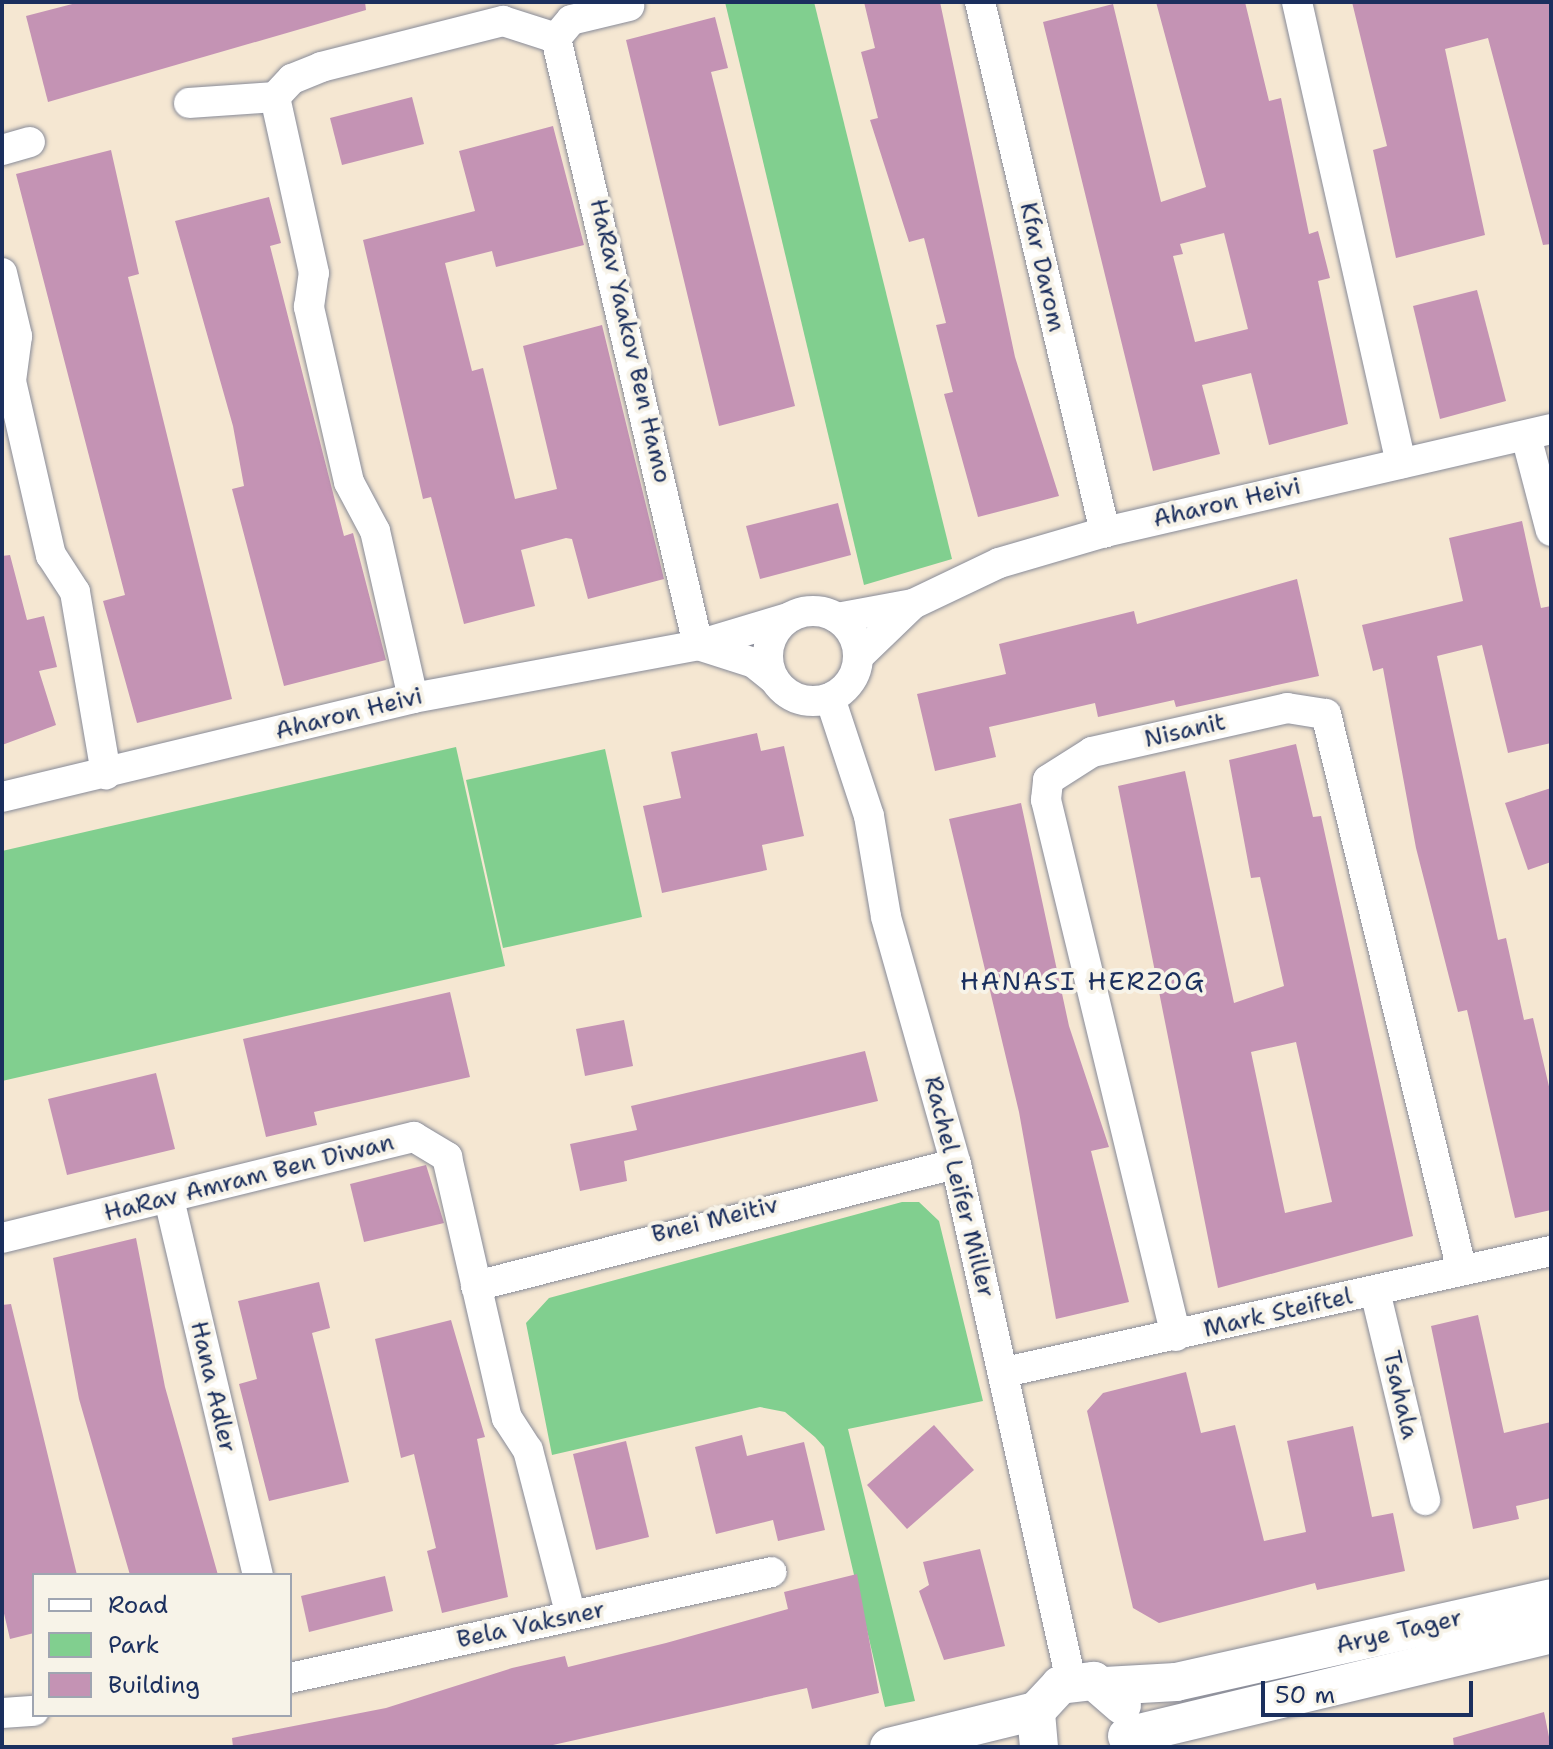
<!DOCTYPE html>
<html>
<head>
<meta charset="utf-8">
<style>
	body { margin:0 }
	#map { position:relative; width:1553px; height:1749px; overflow:hidden; background:#f5e7d2; font-family:"Shantell Sans",sans-serif }
	div>[style] { position:absolute }
	.green>* { inset:0; background:#81cf8f }
	.building>* { inset:0; background:#c493b4 }
	.roads { filter:drop-shadow(0 0 2px #888b98) drop-shadow(0 0 2px #888b98) }
	.minor>* { height:30px; margin:-15px; padding:0 15px; transform-origin:15px; border-radius:15px; background:#fff }
	.minor>.ring { margin:-15px; padding:0; box-sizing:content-box; background:none; border:30px solid #fff; border-radius:50% }
	.tertiary>* { height:38px; margin:-19px; padding:0 19px; transform-origin:19px; border-radius:19px; background:#fff }
	span { translate:-50% -50%; white-space:nowrap; text-align:center; line-height:1.15; -webkit-text-stroke:8px #f7f3e8; paint-order:stroke }
	.street-label { font-size:24px; color:#1b2f5e }
	.neighbourhood-label { font-size:26px; color:#1b2f5e; letter-spacing:2px }
	.frame { position:absolute; inset:0; border:4px solid #1b2f5e; pointer-events:none }
	.legend { position:absolute; left:32px; top:1573px; width:260px; height:144px; box-sizing:border-box; background:#f7f3e8; border:2px solid #9fa5b1; margin:0; padding:10px 14px; list-style:none; font-size:24px; color:#1b2f5e }
	.legend li { display:flex; align-items:center; gap:16px; height:40px }
	.legend b { width:40px; border:2px solid #9fa5b1 }
	.scale { position:absolute; left:1261px; top:1681px; width:212px; height:36px; box-sizing:border-box; border:4px solid #1b2f5e; border-top:0; padding-left:10px; font-size:24px; line-height:28px; white-space:nowrap; color:#1b2f5e; -webkit-text-stroke:6px #f7f3e8; paint-order:stroke }
</style>
</head>
<body>
<div id="map">
	<div class="green">
		<div style="clip-path:polygon(725px 2px,814px 2px,952px 559px,864px 585px)"></div>
		<div style="clip-path:polygon(456px 747px,505px 966px,2px 1081px,2px 851px)"></div>
		<div style="clip-path:polygon(605px 749px,642px 917px,503px 948px,466px 780px)"></div>
		<div style="clip-path:polygon(902px 1202px,919px 1202px,939px 1221px,983px 1401px,848px 1429px,915px 1701px,885px 1707px,824px 1447px,815px 1437px,785px 1412px,760px 1407px,552px 1455px,526px 1323px,549px 1298px)"></div>
	</div>
	<div class="building">
		<div style="clip-path:polygon(80px 2px,365px 2px,366px 10px,48px 102px,26px 16px)"></div>
		<div style="clip-path:polygon(864px 2px,940px 2px,1015px 357px,1059px 496px,978px 517px,944px 394px,953px 392px,936px 325px,946px 323px,924px 238px,909px 242px,870px 120px,878px 118px,861px 52px,875px 48px)"></div>
		<div style="clip-path:polygon(evenodd,1156px 2px,1245px 2px,1269px 101px,1281px 98px,1309px 234px,1318px 231px,1330px 278px,1318px 281px,1348px 424px,1269px 445px,1251px 373px,1202px 385px,1220px 454px,1153px 471px,1043px 22px,1113px 4px,1161px 202px,1206px 187px,1156px 2px,1224px 233px,1248px 329px,1195px 342px,1173px 256px,1183px 254px,1180px 244px,1224px 233px)"></div>
		<div style="clip-path:polygon(1352px 2px,1551px 2px,1551px 244px,1543px 245px,1488px 38px,1445px 49px,1485px 235px,1396px 258px,1373px 150px,1387px 146px)"></div>
		<div style="clip-path:polygon(715px 17px,728px 68px,711px 72px,795px 406px,719px 426px,626px 40px)"></div>
		<div style="clip-path:polygon(412px 97px,424px 144px,342px 165px,330px 118px)"></div>
		<div style="clip-path:polygon(553px 126px,584px 245px,496px 267px,492px 251px,445px 263px,472px 371px,483px 368px,515px 499px,557px 489px,523px 346px,602px 325px,664px 579px,588px 599px,572px 539px,566px 538px,521px 550px,535px 606px,464px 624px,431px 497px,423px 499px,363px 240px,475px 211px,459px 151px)"></div>
		<div style="clip-path:polygon(111px 150px,139px 274px,128px 277px,232px 699px,137px 723px,103px 601px,125px 595px,16px 174px)"></div>
		<div style="clip-path:polygon(269px 197px,281px 243px,270px 246px,344px 536px,353px 533px,386px 660px,284px 686px,232px 489px,244px 486px,233px 426px,175px 221px)"></div>
		<div style="clip-path:polygon(1477px 290px,1506px 401px,1440px 419px,1413px 306px)"></div>
		<div style="clip-path:polygon(838px 503px,851px 555px,760px 579px,746px 526px)"></div>
		<div style="clip-path:polygon(1522px 521px,1541px 608px,1551px 606px,1551px 743px,1508px 753px,1482px 645px,1437px 656px,1498px 940px,1506px 938px,1524px 1020px,1533px 1018px,1551px 1095px,1551px 1210px,1515px 1218px,1467px 1010px,1458px 1012px,1416px 848px,1383px 668px,1373px 671px,1362px 625px,1463px 601px,1449px 538px)"></div>
		<div style="clip-path:polygon(10px 555px,27px 620px,44px 616px,57px 667px,39px 671px,56px 725px,2px 745px,2px 556px)"></div>
		<div style="clip-path:polygon(1297px 579px,1319px 676px,1176px 707px,1174px 700px,1098px 717px,1095px 703px,989px 727px,996px 757px,935px 771px,917px 694px,1006px 674px,999px 644px,1134px 611px,1137px 624px)"></div>
		<div style="clip-path:polygon(757px 733px,761px 751px,784px 746px,804px 836px,762px 845px,767px 870px,662px 893px,643px 806px,681px 798px,671px 752px)"></div>
		<div style="clip-path:polygon(evenodd,1296px 744px,1313px 817px,1321px 816px,1413px 1236px,1218px 1288px,1118px 786px,1185px 771px,1234px 1003px,1284px 986px,1260px 877px,1251px 878px,1229px 760px,1296px 744px,1296px 1042px,1332px 1202px,1285px 1213px,1251px 1052px,1296px 1042px)"></div>
		<div style="clip-path:polygon(1551px 788px,1551px 862px,1528px 870px,1505px 803px)"></div>
		<div style="clip-path:polygon(1021px 803px,1069px 1026px,1109px 1147px,1091px 1151px,1129px 1302px,1056px 1319px,1019px 1112px,949px 819px)"></div>
		<div style="clip-path:polygon(450px 992px,470px 1077px,314px 1112px,317px 1125px,266px 1137px,243px 1039px)"></div>
		<div style="clip-path:polygon(624px 1020px,633px 1066px,585px 1076px,576px 1029px)"></div>
		<div style="clip-path:polygon(865px 1051px,878px 1101px,624px 1161px,627px 1181px,580px 1191px,570px 1144px,637px 1130px,631px 1106px)"></div>
		<div style="clip-path:polygon(156px 1073px,175px 1149px,67px 1175px,48px 1099px)"></div>
		<div style="clip-path:polygon(426px 1165px,444px 1223px,364px 1242px,350px 1184px)"></div>
		<div style="clip-path:polygon(136px 1238px,165px 1387px,218px 1575px,130px 1575px,79px 1399px,53px 1258px)"></div>
		<div style="clip-path:polygon(319px 1282px,330px 1328px,312px 1333px,349px 1482px,269px 1501px,239px 1384px,257px 1379px,238px 1301px)"></div>
		<div style="clip-path:polygon(11px 1304px,77px 1575px,34px 1575px,34px 1633px,10px 1639px,2px 1605px,2px 1305px)"></div>
		<div style="clip-path:polygon(1478px 1315px,1504px 1433px,1551px 1422px,1551px 1498px,1516px 1506px,1519px 1519px,1473px 1529px,1431px 1326px)"></div>
		<div style="clip-path:polygon(451px 1320px,485px 1437px,477px 1439px,508px 1597px,442px 1613px,427px 1551px,436px 1548px,414px 1454px,401px 1458px,375px 1339px)"></div>
		<div style="clip-path:polygon(1186px 1372px,1201px 1433px,1235px 1425px,1264px 1541px,1306px 1532px,1287px 1441px,1353px 1426px,1372px 1517px,1393px 1513px,1405px 1571px,1317px 1590px,1315px 1583px,1159px 1623px,1133px 1608px,1087px 1411px,1103px 1393px)"></div>
		<div style="clip-path:polygon(934px 1425px,974px 1470px,907px 1529px,867px 1485px)"></div>
		<div style="clip-path:polygon(742px 1435px,747px 1456px,804px 1442px,825px 1530px,778px 1541px,773px 1520px,716px 1534px,695px 1447px)"></div>
		<div style="clip-path:polygon(626px 1441px,649px 1537px,596px 1550px,573px 1454px)"></div>
		<div style="clip-path:polygon(980px 1549px,1005px 1646px,944px 1660px,919px 1591px,929px 1585px,923px 1562px)"></div>
		<div style="clip-path:polygon(857px 1574px,879px 1693px,812px 1709px,807px 1688px,544px 1747px,233px 1747px,232px 1738px,386px 1708px,512px 1668px,565px 1656px,568px 1667px,666px 1643px,788px 1609px,784px 1592px)"></div>
		<div style="clip-path:polygon(385px 1576px,393px 1611px,309px 1632px,301px 1596px)"></div>
		<div style="clip-path:polygon(1544px 1712px,1551px 1747px,1454px 1747px,1453px 1738px)"></div>
	</div>
	<div class="roads">
		<div class="minor">
			<div style="left:980px;top:2px;width:545px;rotate:76.73deg"></div>
			<div style="left:1297px;top:2px;width:473px;rotate:77.3deg"></div>
			<div style="left:556px;top:38px;width:23px;rotate:-50deg"></div>
			<div style="left:571px;top:20px;width:60px;rotate:-13.6deg"></div>
			<div style="left:189px;top:103px;width:86px;rotate:-4deg"></div>
			<div style="left:2px;top:150px;width:29px;rotate:-16deg"></div>
			<div style="left:2px;top:273px;width:65px;rotate:76.6deg"></div>
			<div style="left:17px;top:336px;width:45px;rotate:97.6deg"></div>
			<div style="left:11px;top:381px;width:179px;rotate:77.1deg"></div>
			<div style="left:51px;top:555px;width:44px;rotate:57deg"></div>
			<div style="left:75px;top:592px;width:185px;rotate:80.3deg"></div>
			<div style="left:1526px;top:436px;width:98px;rotate:75.3deg"></div>
			<div class="ring" style="left:768px;top:611px;width:60px;height:60px"></div>
			<div style="left:837px;top:618px;width:77px;rotate:-10.4deg"></div>
			<div style="left:698px;top:645px;width:59px;rotate:17.8deg"></div>
			<div style="left:754px;top:663px;width:26px;rotate:39deg"></div>
			<div style="left:858px;top:657px;width:76px;rotate:-43.9deg"></div>
			<div style="left:913px;top:604px;width:95px;rotate:-25.5deg"></div>
			<div style="left:999px;top:563px;width:110px;rotate:-16.3deg"></div>
			<div style="left:1105px;top:532px;width:458px;rotate:-13deg"></div>
			<div style="left:413px;top:698px;width:171px;rotate:-102.8deg"></div>
			<div style="left:375px;top:531px;width:55px;rotate:-118deg"></div>
			<div style="left:349px;top:482px;width:180px;rotate:-102.9deg"></div>
			<div style="left:309px;top:307px;width:34px;rotate:-82deg"></div>
			<div style="left:314px;top:273px;width:180px;rotate:-102.5deg"></div>
			<div style="left:275px;top:97px;width:25px;rotate:-47deg"></div>
			<div style="left:292px;top:79px;width:31px;rotate:-22deg"></div>
			<div style="left:321px;top:67px;width:188px;rotate:-14.2deg"></div>
			<div style="left:503px;top:21px;width:56px;rotate:17.8deg"></div>
			<div style="left:556px;top:38px;width:623px;rotate:76.83deg"></div>
			<div style="left:830px;top:698px;width:124px;rotate:71.7deg"></div>
			<div style="left:869px;top:816px;width:102px;rotate:80.4deg"></div>
			<div style="left:886px;top:917px;width:257px;rotate:74.2deg"></div>
			<div style="left:956px;top:1164px;width:530px;rotate:77.46deg"></div>
			<div style="left:2px;top:797px;width:423px;rotate:-13.5deg"></div>
			<div style="left:413px;top:698px;width:290px;rotate:-10.5deg"></div>
			<div style="left:698px;top:645px;width:94px;rotate:-16.7deg"></div>
			<div style="left:169px;top:1199px;width:386px;rotate:76.7deg"></div>
			<div style="left:2px;top:1238px;width:424px;rotate:-13.8deg"></div>
			<div style="left:414px;top:1137px;width:39px;rotate:31deg"></div>
			<div style="left:447px;top:1157px;width:268px;rotate:77.1deg"></div>
			<div style="left:507px;top:1418px;width:38px;rotate:57deg"></div>
			<div style="left:528px;top:1450px;width:171px;rotate:75.5deg"></div>
			<div style="left:476px;top:1286px;width:495px;rotate:-14.3deg"></div>
			<div style="left:1375px;top:1291px;width:215px;rotate:76.5deg"></div>
			<div style="left:1176px;top:1336px;width:552px;rotate:-103.63deg"></div>
			<div style="left:1046px;top:800px;width:20px;rotate:-84deg"></div>
			<div style="left:1048px;top:780px;width:52px;rotate:-32.5deg"></div>
			<div style="left:1092px;top:752px;width:200px;rotate:-12.7deg"></div>
			<div style="left:1287px;top:708px;width:39px;rotate:9deg"></div>
			<div style="left:1326px;top:714px;width:573px;rotate:76.28deg"></div>
			<div style="left:1005px;top:1372px;width:559px;rotate:-12.5deg"></div>
			<div style="left:290px;top:1678px;width:493px;rotate:-12.4deg"></div>
			<div style="left:2px;top:1713px;width:32px;rotate:-4deg"></div>
		</div>
		<div class="tertiary">
			<div style="left:1105px;top:1686px;width:71px;rotate:-3.2deg"></div>
			<div style="left:1176px;top:1682px;width:384px;rotate:-12.6deg"></div>
			<div style="left:1127px;top:1736px;width:436px;rotate:-13.5deg"></div>
			<div style="left:889px;top:1747px;width:151px;rotate:-13.8deg"></div>
			<div style="left:1039px;top:1747px;width:36px;rotate:-95deg"></div>
			<div style="left:1036px;top:1711px;width:35px;rotate:-47deg"></div>
			<div style="left:1060px;top:1685px;width:34px;rotate:-7deg"></div>
			<div style="left:1094px;top:1681px;width:37px;rotate:41deg"></div>
		</div>
	</div>
	<div class="street-label">
		<span style="left:1042px;top:267px;rotate:77deg">Kfar Darom</span>
		<span style="left:630px;top:341px;rotate:77deg">HaRav Yaakov Ben Hamo</span>
		<span style="left:1227px;top:503px;rotate:-13deg">Aharon Heivi</span>
		<span style="left:349px;top:714px;rotate:-14deg">Aharon Heivi</span>
		<span style="left:1185px;top:731px;rotate:-13deg">Nisanit</span>
		<span style="left:249px;top:1178px;rotate:-14deg">HaRav Amram Ben Diwan</span>
		<span style="left:959px;top:1187px;rotate:76deg">Rachel Leifer Miller</span>
		<span style="left:715px;top:1220px;rotate:-14deg">Bnei Meitiv</span>
		<span style="left:1278px;top:1313px;rotate:-13deg">Mark Steiftel</span>
		<span style="left:213px;top:1387px;rotate:77deg">Hana Adler</span>
		<span style="left:1400px;top:1395px;rotate:77deg">Tsahala</span>
		<span style="left:531px;top:1625px;rotate:-12deg">Bela Vaksner</span>
		<span style="left:1399px;top:1632px;rotate:-13deg">Arye Tager</span>
	</div>
	<div class="neighbourhood-label">
		<span style="left:1083px;top:981px">HANASI HERZOG</span>
	</div>
	<div class="frame"></div>
	<ul class="legend">
	<li><b style="height:10px;background:#fff"></b>Road</li>
	<li><b style="height:22px;background:#81cf8f"></b>Park</li>
	<li><b style="height:22px;background:#c493b4"></b>Building</li>
	</ul>
	<div class="scale">50 m</div>
</div>
</body>
</html>
